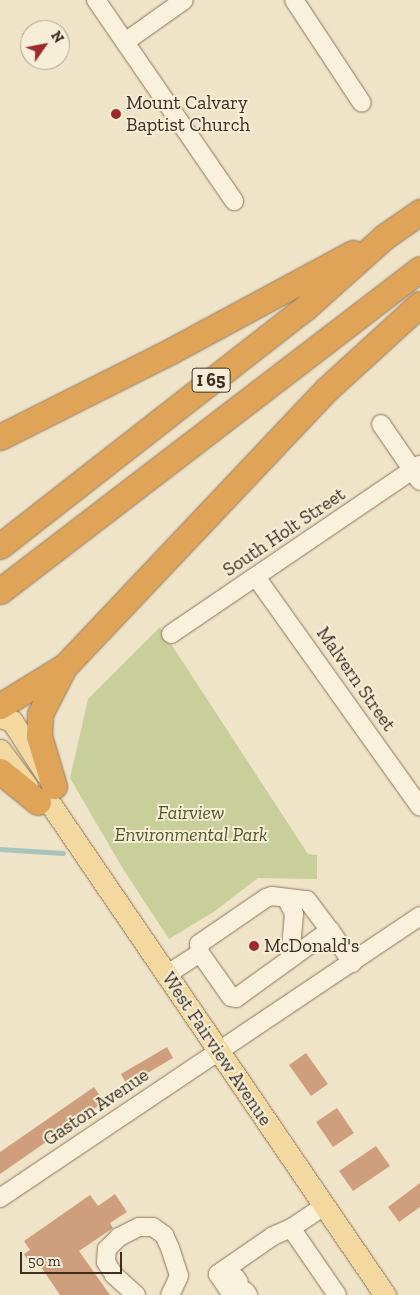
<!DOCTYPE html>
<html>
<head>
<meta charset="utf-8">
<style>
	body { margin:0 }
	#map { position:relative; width:420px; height:1295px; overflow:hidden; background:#f0e4c8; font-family:"Zilla Slab",serif }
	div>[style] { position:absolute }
	.green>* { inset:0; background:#c9cf9b }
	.stream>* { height:4.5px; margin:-2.25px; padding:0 2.25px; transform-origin:2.25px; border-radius:2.25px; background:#a9c4bc }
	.building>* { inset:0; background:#cf9f7d }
	.roads { filter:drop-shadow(0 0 1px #8d765c) drop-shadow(0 0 1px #8d765c) }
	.minor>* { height:18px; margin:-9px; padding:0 9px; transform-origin:9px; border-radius:9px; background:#faf1dc }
	.major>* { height:21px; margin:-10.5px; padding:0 10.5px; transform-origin:10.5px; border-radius:10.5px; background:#f3d9a0 }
	.highway>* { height:25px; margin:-12.5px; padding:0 12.5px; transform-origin:12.5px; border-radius:12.5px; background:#e0a458 }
	.dots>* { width:14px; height:14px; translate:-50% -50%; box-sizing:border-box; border:2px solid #f7eed8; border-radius:50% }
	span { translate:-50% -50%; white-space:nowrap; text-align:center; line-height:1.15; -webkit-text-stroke:4px #f7eed8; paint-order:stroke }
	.shield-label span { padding:1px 4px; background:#f7eed8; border:1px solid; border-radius:4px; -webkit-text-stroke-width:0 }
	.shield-label { font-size:18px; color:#3d2e20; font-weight:700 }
	.poi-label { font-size:19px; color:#3d2e20 }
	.left { translate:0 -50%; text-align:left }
	.street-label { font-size:19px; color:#3d2e20 }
	.park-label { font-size:19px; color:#4d5a26; font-style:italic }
	.north { position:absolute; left:20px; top:20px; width:50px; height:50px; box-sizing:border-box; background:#f7eed8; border:1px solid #ada18e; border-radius:50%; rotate:57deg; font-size:14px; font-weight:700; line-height:20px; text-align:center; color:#3d2e20 }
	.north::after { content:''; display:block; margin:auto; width:18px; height:22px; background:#9e2a2b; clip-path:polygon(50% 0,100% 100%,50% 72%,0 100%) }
	.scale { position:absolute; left:20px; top:1252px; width:102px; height:22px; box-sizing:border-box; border:2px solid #3d2e20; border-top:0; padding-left:6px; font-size:15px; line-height:18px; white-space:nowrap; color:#3d2e20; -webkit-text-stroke:4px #f7eed8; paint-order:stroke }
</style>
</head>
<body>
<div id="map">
	<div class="green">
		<div style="clip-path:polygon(160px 627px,308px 854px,317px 855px,317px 879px,258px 878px,215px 911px,169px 939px,123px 869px,70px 778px,88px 699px)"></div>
	</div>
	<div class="stream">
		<div style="left:0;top:849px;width:63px;rotate:3.6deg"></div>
	</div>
	<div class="building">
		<div style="clip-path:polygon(167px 1047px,173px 1058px,127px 1085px,121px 1074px)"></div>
		<div style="clip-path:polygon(306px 1053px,328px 1084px,311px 1096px,289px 1065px)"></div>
		<div style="clip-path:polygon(94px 1087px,104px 1102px,0 1174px,0 1152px)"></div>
		<div style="clip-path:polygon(337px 1108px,354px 1133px,333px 1147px,316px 1122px)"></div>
		<div style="clip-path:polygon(376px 1146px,390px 1166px,353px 1191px,339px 1171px)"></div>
		<div style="clip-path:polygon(420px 1183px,420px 1207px,399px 1222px,388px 1207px)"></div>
		<div style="clip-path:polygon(115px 1194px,127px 1212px,110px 1223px,113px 1228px,79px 1251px,110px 1295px,60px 1295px,37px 1261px,31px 1266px,24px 1254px,30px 1250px,24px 1241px,90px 1195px,98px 1206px)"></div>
	</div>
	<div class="roads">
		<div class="minor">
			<div style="left:96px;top:0;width:244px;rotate:55.5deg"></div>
			<div style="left:294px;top:0;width:123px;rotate:56.6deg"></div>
			<div style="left:125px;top:42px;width:72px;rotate:-35.4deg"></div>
			<div style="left:381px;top:424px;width:69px;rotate:55.6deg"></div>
			<div style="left:256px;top:577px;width:282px;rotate:54.5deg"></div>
			<div style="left:171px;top:634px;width:301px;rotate:-34.2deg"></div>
			<div style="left:272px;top:896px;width:35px;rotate:7deg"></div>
			<div style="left:307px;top:900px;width:38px;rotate:53deg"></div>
			<div style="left:330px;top:930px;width:116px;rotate:144.1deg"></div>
			<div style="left:236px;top:998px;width:5px;rotate:-169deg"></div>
			<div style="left:231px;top:997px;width:54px;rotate:-125.2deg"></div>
			<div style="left:200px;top:953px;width:9px;rotate:-96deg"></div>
			<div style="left:199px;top:944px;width:81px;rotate:-34.5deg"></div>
			<div style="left:266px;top:898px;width:6px;rotate:-18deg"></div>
			<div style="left:286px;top:898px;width:18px;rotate:63deg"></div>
			<div style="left:294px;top:914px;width:45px;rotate:95.1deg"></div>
			<div style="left:330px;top:930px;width:40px;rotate:56deg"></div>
			<div style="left:166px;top:975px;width:40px;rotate:-32.9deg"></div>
			<div style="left:0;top:1198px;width:506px;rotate:-33.88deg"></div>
			<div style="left:324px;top:1206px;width:40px;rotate:146deg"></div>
			<div style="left:291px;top:1228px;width:81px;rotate:55.5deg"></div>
			<div style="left:218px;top:1274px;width:17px;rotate:10deg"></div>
			<div style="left:235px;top:1277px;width:6px;rotate:51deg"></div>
			<div style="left:245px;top:1291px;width:5px;rotate:53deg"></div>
			<div style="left:136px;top:1295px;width:30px;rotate:-138deg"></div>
			<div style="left:114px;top:1275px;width:15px;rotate:-122deg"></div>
			<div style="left:106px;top:1262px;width:13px;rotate:-86deg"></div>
			<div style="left:107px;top:1249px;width:17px;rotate:-45deg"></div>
			<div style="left:119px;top:1237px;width:22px;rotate:-27deg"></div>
			<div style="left:139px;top:1227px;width:14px"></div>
			<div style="left:153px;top:1227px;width:14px;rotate:36deg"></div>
			<div style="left:164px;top:1235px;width:14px;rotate:65deg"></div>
			<div style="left:170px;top:1248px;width:29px;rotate:72deg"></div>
			<div style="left:179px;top:1276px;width:21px;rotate:115deg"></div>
			<div style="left:232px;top:1295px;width:25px;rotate:-124deg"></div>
			<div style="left:218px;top:1274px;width:67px;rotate:-34.6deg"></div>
			<div style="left:273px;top:1236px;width:20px;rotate:-24deg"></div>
		</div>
		<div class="major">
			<div style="left:0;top:717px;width:13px;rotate:18deg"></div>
			<div style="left:12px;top:721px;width:63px;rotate:57.3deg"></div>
			<div style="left:0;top:750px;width:45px;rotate:53.1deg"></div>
			<div style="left:49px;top:802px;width:597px;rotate:55.72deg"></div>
		</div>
		<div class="highway">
			<div style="left:0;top:437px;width:191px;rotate:-26.7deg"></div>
			<div style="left:171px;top:351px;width:207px;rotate:-28.3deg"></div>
			<div style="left:0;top:546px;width:387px;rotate:-38deg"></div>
			<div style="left:305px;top:308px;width:106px;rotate:-41.9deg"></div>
			<div style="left:384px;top:237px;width:44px;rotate:-34.8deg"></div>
			<div style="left:0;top:591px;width:529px;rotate:-37.48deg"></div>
			<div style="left:0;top:706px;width:76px;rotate:-31.6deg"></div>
			<div style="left:65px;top:666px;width:381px;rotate:-46.6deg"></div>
			<div style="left:327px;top:389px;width:126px;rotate:-42.4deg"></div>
			<div style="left:0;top:771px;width:49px;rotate:39.2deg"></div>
			<div style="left:54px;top:786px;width:52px;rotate:-106.7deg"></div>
			<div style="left:39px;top:736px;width:22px;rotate:-87deg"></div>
			<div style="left:40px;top:714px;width:53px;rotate:-62.9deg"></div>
		</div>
	</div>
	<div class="dots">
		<div style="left:116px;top:114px;background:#9e2a2b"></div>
		<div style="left:254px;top:946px;background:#9e2a2b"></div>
	</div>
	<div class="shield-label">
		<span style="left:211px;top:380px">I 65</span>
	</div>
	<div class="poi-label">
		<span class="left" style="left:126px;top:114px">Mount Calvary<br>Baptist Church</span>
		<span class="left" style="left:264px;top:946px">McDonald's</span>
	</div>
	<div class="street-label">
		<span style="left:284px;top:532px;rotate:-34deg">South Holt Street</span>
		<span style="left:356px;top:679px;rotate:55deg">Malvern Street</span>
		<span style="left:217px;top:1049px;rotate:56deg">West Fairview Avenue</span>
		<span style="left:96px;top:1107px;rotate:-34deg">Gaston Avenue</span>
	</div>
	<div class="park-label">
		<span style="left:191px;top:824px">Fairview<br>Environmental Park</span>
	</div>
	<div class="north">N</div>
	<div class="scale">50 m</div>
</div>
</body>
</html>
